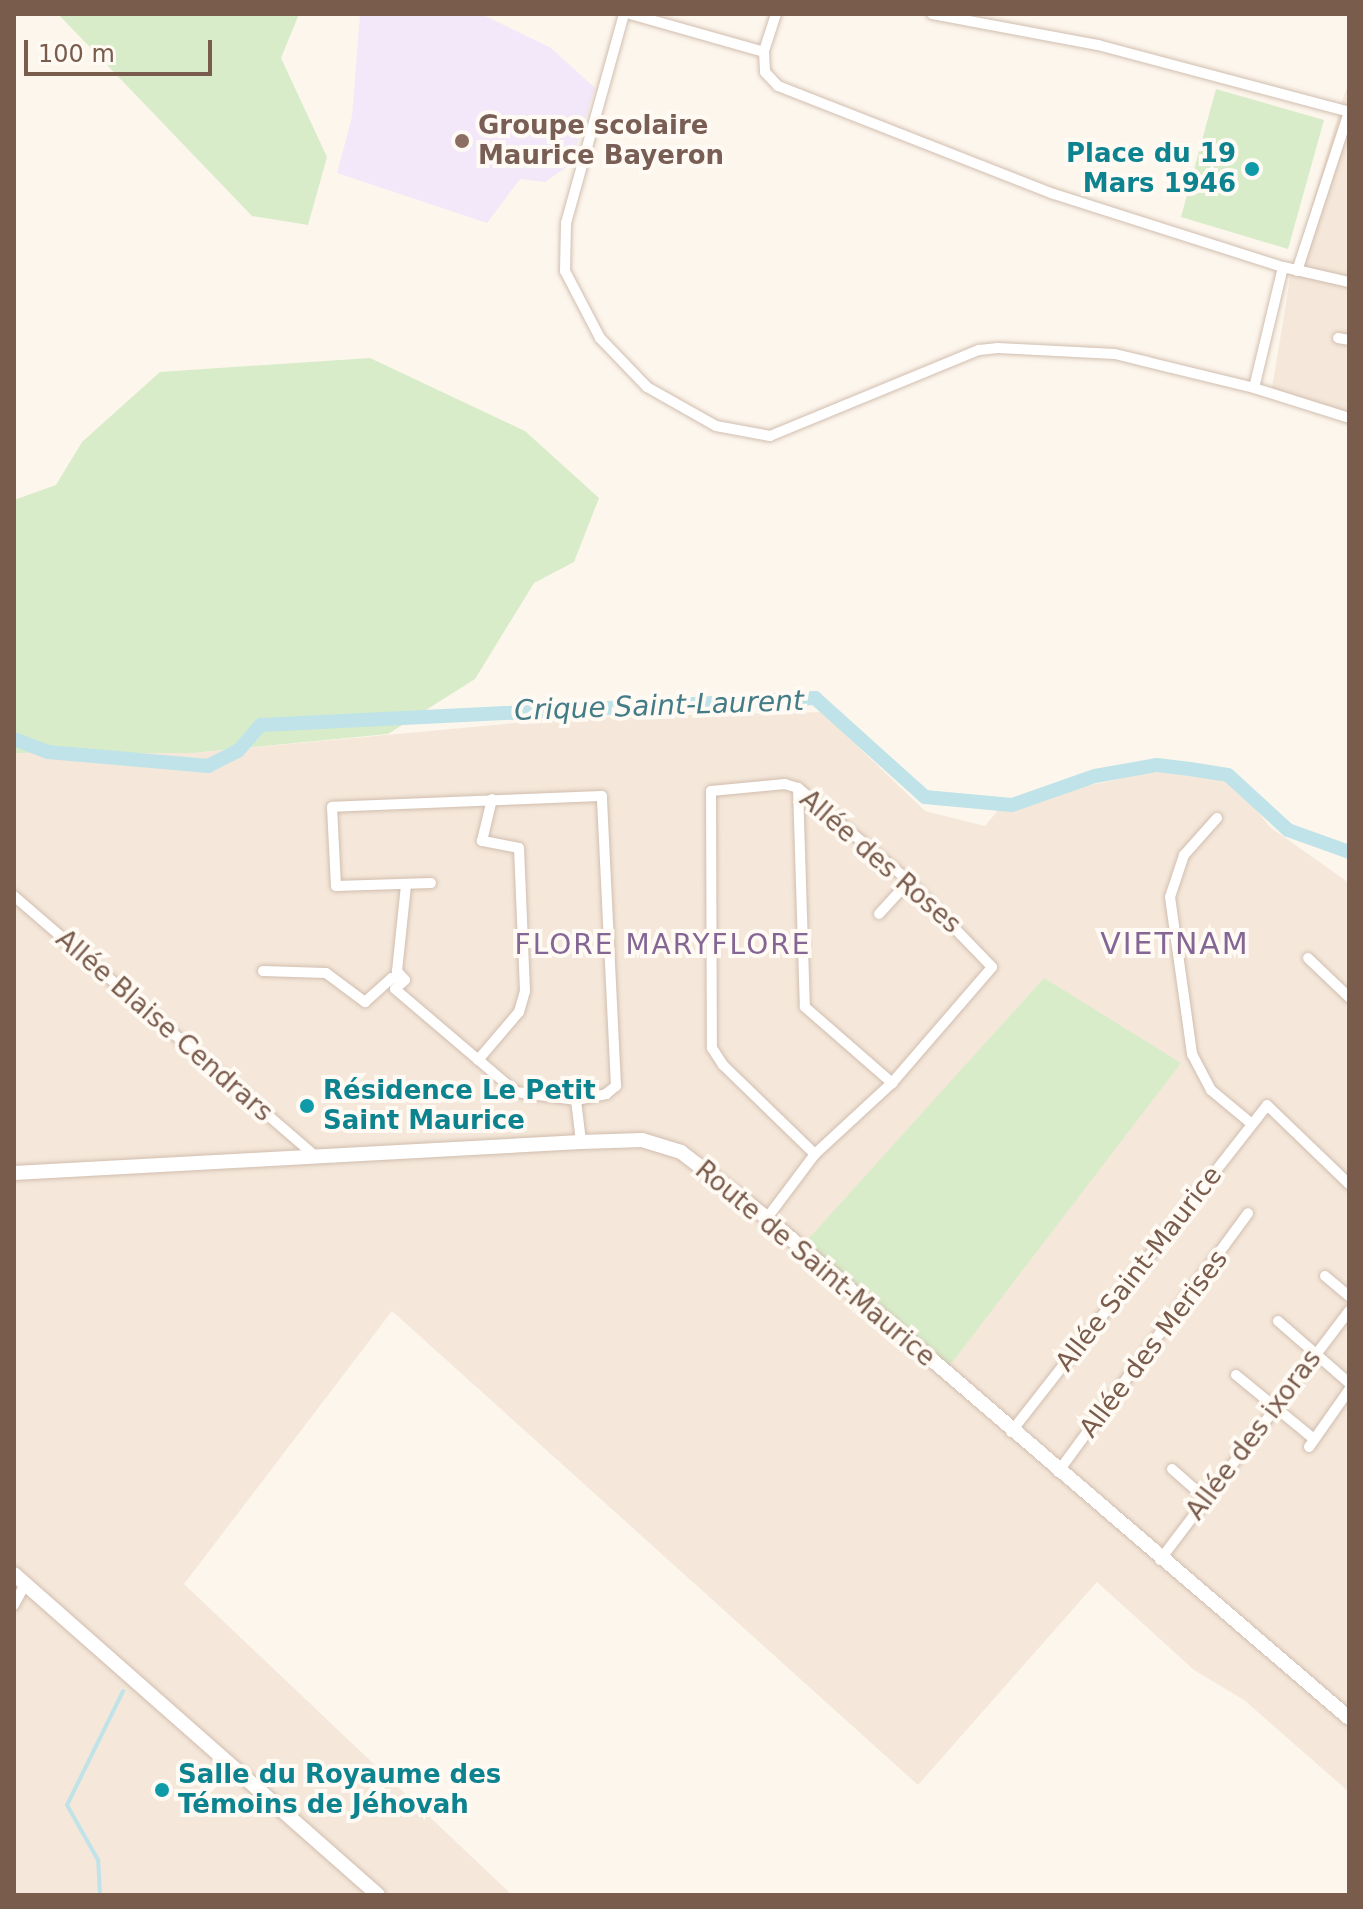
<!DOCTYPE html>
<html>
<head>
<meta charset="utf-8">
<style>
	body { margin:0 }
	#map { position:relative; width:1363px; height:1909px; overflow:hidden; background:#fdf6ec; font-family:"DejaVu Sans",sans-serif }
	div>[style] { position:absolute }
	.residential>* { inset:0; background:#f5e8da }
	.education>* { inset:0; background:#f3e8fa }
	.green>* { inset:0; background:#d8ecc9 }
	.stream>* { height:4px; margin:-2px; padding:0 2px; transform-origin:2px; border-radius:2px; background:#bfe3e8 }
	.canal>* { height:14px; margin:-7px; padding:0 7px; transform-origin:7px; border-radius:7px; background:#bfe3e8 }
	.roads { filter:drop-shadow(0 0 2px #d1beb0) drop-shadow(0 0 2px #d1beb0) }
	.street>* { height:10px; margin:-5px; padding:0 5px; transform-origin:5px; border-radius:5px; background:#fff }
	.secondary>* { height:14px; margin:-7px; padding:0 7px; transform-origin:7px; border-radius:7px; background:#fff }
	.dots>* { width:22px; height:22px; translate:-50% -50%; box-sizing:border-box; border:4px solid #fffaf3; border-radius:50% }
	span { translate:-50% -50%; white-space:nowrap; text-align:center; line-height:1.15; -webkit-text-stroke:8px #fffaf3; paint-order:stroke }
	.education-label { font-size:26px; color:#785e54; font-weight:700 }
	.left { translate:0 -50%; text-align:left }
	.culture-label { font-size:26px; color:#0d838f; font-weight:700 }
	.right { translate:-100% -50%; text-align:right }
	.street-label { font-size:26px; color:#7a5c4d }
	.water-label { font-size:28px; color:#437c86; font-style:italic }
	.neighbourhood-label { font-size:28px; color:#846695; letter-spacing:2px }
	.quarter-label { font-size:30px; color:#846695; letter-spacing:2px }
	.frame { position:absolute; inset:0; border:16px solid #7a5c4d; pointer-events:none }
	.scale { position:absolute; left:24px; top:40px; width:188px; height:36px; box-sizing:border-box; border:4px solid #7a5c4d; border-top:0; padding-left:10px; font-size:24px; line-height:28px; white-space:nowrap; color:#7a5c4d; -webkit-text-stroke:6px #fffaf3; paint-order:stroke }
</style>
</head>
<body>
<div id="map">
	<div class="residential">
		<div style="clip-path:polygon(1346px 89px,1349px 90px,1349px 413px,1272px 388px,1290px 279px)"></div>
		<div style="clip-path:polygon(822px 712px,925px 811px,985px 826px,1003px 804px,1156px 771px,1190px 769px,1228px 775px,1270px 827px,1349px 883px,1349px 1792px,1244px 1700px,1194px 1670px,1097px 1582px,918px 1785px,392px 1311px,184px 1584px,512px 1895px,14px 1895px,14px 753px,192px 753px,568px 718px)"></div>
	</div>
	<div class="education">
		<div style="clip-path:polygon(360px 14px,481px 14px,551px 48px,595px 88px,571px 164px,545px 182px,520px 179px,487px 223px,337px 173px,352px 117px)"></div>
	</div>
	<div class="green">
		<div style="clip-path:polygon(58px 14px,299px 14px,281px 58px,327px 157px,308px 225px,252px 216px)"></div>
		<div style="clip-path:polygon(1216px 89px,1324px 120px,1288px 249px,1181px 217px)"></div>
		<div style="clip-path:polygon(370px 358px,525px 431px,599px 498px,574px 562px,534px 583px,475px 679px,388px 734px,192px 753px,14px 753px,14px 500px,56px 485px,82px 442px,160px 372px)"></div>
		<div style="clip-path:polygon(1044px 978px,1181px 1063px,944px 1373px,801px 1247px)"></div>
	</div>
	<div class="stream">
		<div style="left:100px;top:1895px;width:35px;rotate:-93deg"></div>
		<div style="left:98px;top:1860px;width:63px;rotate:-119.4deg"></div>
		<div style="left:67px;top:1805px;width:127px;rotate:-63.8deg"></div>
	</div>
	<div class="canal">
		<div style="left:14px;top:739px;width:36px;rotate:21deg"></div>
		<div style="left:48px;top:752px;width:161px;rotate:5deg"></div>
		<div style="left:208px;top:766px;width:34px;rotate:-27deg"></div>
		<div style="left:238px;top:751px;width:35px;rotate:-49deg"></div>
		<div style="left:261px;top:725px;width:555px;rotate:-2.79deg"></div>
		<div style="left:815px;top:698px;width:148px;rotate:42deg"></div>
		<div style="left:925px;top:797px;width:87px;rotate:5.3deg"></div>
		<div style="left:1012px;top:805px;width:88px;rotate:-19.3deg"></div>
		<div style="left:1095px;top:776px;width:63px;rotate:-10.1deg"></div>
		<div style="left:1157px;top:765px;width:33px;rotate:7deg"></div>
		<div style="left:1190px;top:769px;width:38px;rotate:9deg"></div>
		<div style="left:1228px;top:775px;width:81px;rotate:42.5deg"></div>
		<div style="left:1288px;top:830px;width:65px;rotate:19.8deg"></div>
	</div>
	<div class="roads">
		<div class="street">
			<div style="left:624px;top:14px;width:217px;rotate:105.5deg"></div>
			<div style="left:566px;top:223px;width:48px;rotate:91.2deg"></div>
			<div style="left:565px;top:271px;width:76px;rotate:62.4deg"></div>
			<div style="left:600px;top:338px;width:68px;rotate:46.2deg"></div>
			<div style="left:647px;top:387px;width:79px;rotate:29.5deg"></div>
			<div style="left:716px;top:426px;width:55px;rotate:10.5deg"></div>
			<div style="left:770px;top:436px;width:226px;rotate:-22.4deg"></div>
			<div style="left:979px;top:350px;width:19px;rotate:-6deg"></div>
			<div style="left:998px;top:348px;width:117px;rotate:2.9deg"></div>
			<div style="left:1115px;top:354px;width:143px;rotate:13.7deg"></div>
			<div style="left:630px;top:14px;width:139px;rotate:15.8deg"></div>
			<div style="left:776px;top:14px;width:40px;rotate:108deg"></div>
			<div style="left:764px;top:52px;width:20px;rotate:87deg"></div>
			<div style="left:765px;top:72px;width:19px;rotate:47deg"></div>
			<div style="left:778px;top:86px;width:296px;rotate:21.4deg"></div>
			<div style="left:1054px;top:194px;width:240px;rotate:17.7deg"></div>
			<div style="left:1283px;top:267px;width:68px;rotate:12.8deg"></div>
			<div style="left:932px;top:14px;width:169px;rotate:10.6deg"></div>
			<div style="left:1098px;top:45px;width:260px;rotate:14.9deg"></div>
			<div style="left:1283px;top:267px;width:124px;rotate:103.5deg"></div>
			<div style="left:1254px;top:388px;width:100px;rotate:17.5deg"></div>
			<div style="left:1297px;top:271px;width:167px;rotate:-71.9deg"></div>
			<div style="left:1338px;top:338px;width:11px;rotate:10deg"></div>
			<div style="left:798px;top:788px;width:219px;rotate:88.2deg"></div>
			<div style="left:805px;top:1007px;width:116px;rotate:41.1deg"></div>
			<div style="left:1217px;top:818px;width:50px;rotate:131.7deg"></div>
			<div style="left:1184px;top:855px;width:44px;rotate:108.4deg"></div>
			<div style="left:1170px;top:897px;width:159px;rotate:82deg"></div>
			<div style="left:1192px;top:1054px;width:41px;rotate:62.2deg"></div>
			<div style="left:1211px;top:1090px;width:53px;rotate:39.7deg"></div>
			<div style="left:14px;top:896px;width:396px;rotate:40.8deg"></div>
			<div style="left:879px;top:914px;width:45px;rotate:-47.7deg"></div>
			<div style="left:1308px;top:958px;width:57px;rotate:43.6deg"></div>
			<div style="left:263px;top:971px;width:63px;rotate:1.8deg"></div>
			<div style="left:326px;top:973px;width:49px;rotate:36.6deg"></div>
			<div style="left:365px;top:1002px;width:36px;rotate:-42deg"></div>
			<div style="left:392px;top:978px;width:13px;rotate:9deg"></div>
			<div style="left:404px;top:979px;width:11px;rotate:-131deg"></div>
			<div style="left:397px;top:971px;width:86px;rotate:-84deg"></div>
			<div style="left:405px;top:980px;width:13px;rotate:138deg"></div>
			<div style="left:395px;top:989px;width:159px;rotate:40.4deg"></div>
			<div style="left:516px;top:1092px;width:61px;rotate:7.6deg"></div>
			<div style="left:576px;top:1100px;width:31px;rotate:-11deg"></div>
			<div style="left:606px;top:1094px;width:13px;rotate:-39deg"></div>
			<div style="left:616px;top:1086px;width:290px;rotate:-92.8deg"></div>
			<div style="left:602px;top:796px;width:270px;rotate:177.7deg"></div>
			<div style="left:332px;top:807px;width:79px;rotate:87.1deg"></div>
			<div style="left:336px;top:886px;width:95px;rotate:-1.8deg"></div>
			<div style="left:478px;top:1060px;width:63px;rotate:-49.5deg"></div>
			<div style="left:519px;top:1012px;width:22px;rotate:-74deg"></div>
			<div style="left:525px;top:991px;width:143px;rotate:-92.4deg"></div>
			<div style="left:519px;top:848px;width:38px;rotate:-169deg"></div>
			<div style="left:482px;top:841px;width:43px;rotate:-76.6deg"></div>
			<div style="left:576px;top:1100px;width:42px;rotate:83.2deg"></div>
			<div style="left:767px;top:1218px;width:80px;rotate:-53.1deg"></div>
			<div style="left:815px;top:1154px;width:105px;rotate:-42.7deg"></div>
			<div style="left:892px;top:1083px;width:153px;rotate:-49.2deg"></div>
			<div style="left:992px;top:967px;width:120px;rotate:-134deg"></div>
			<div style="left:909px;top:881px;width:145px;rotate:-140deg"></div>
			<div style="left:798px;top:788px;width:14px;rotate:-163deg"></div>
			<div style="left:785px;top:784px;width:74px;rotate:174.6deg"></div>
			<div style="left:711px;top:791px;width:257px;rotate:89.8deg"></div>
			<div style="left:712px;top:1048px;width:20px;rotate:57deg"></div>
			<div style="left:723px;top:1065px;width:128px;rotate:44.1deg"></div>
			<div style="left:1325px;top:1276px;width:31px;rotate:40deg"></div>
			<div style="left:1278px;top:1321px;width:94px;rotate:41.1deg"></div>
			<div style="left:1236px;top:1375px;width:101px;rotate:39.4deg"></div>
			<div style="left:1011px;top:1432px;width:415px;rotate:-51.9deg"></div>
			<div style="left:1267px;top:1105px;width:114px;rotate:43.9deg"></div>
			<div style="left:1309px;top:1447px;width:70px;rotate:-54.9deg"></div>
			<div style="left:1172px;top:1469px;width:45px;rotate:41.4deg"></div>
			<div style="left:1058px;top:1472px;width:321px;rotate:-53.7deg"></div>
			<div style="left:1160px;top:1560px;width:313px;rotate:-52.8deg"></div>
			<div style="left:14px;top:1605px;width:24px;rotate:-62deg"></div>
		</div>
		<div class="secondary">
			<div style="left:14px;top:1173px;width:568px;rotate:-3.13deg"></div>
			<div style="left:581px;top:1142px;width:61px;rotate:-1.9deg"></div>
			<div style="left:642px;top:1140px;width:41px;rotate:17.1deg"></div>
			<div style="left:681px;top:1152px;width:108px;rotate:37.5deg"></div>
			<div style="left:767px;top:1218px;width:767px;rotate:40.67deg"></div>
			<div style="left:14px;top:1574px;width:485px;rotate:41.4deg"></div>
		</div>
	</div>
	<div class="dots">
		<div style="left:462px;top:141px;background:#8d6e63"></div>
		<div style="left:1252px;top:169px;background:#0f9aa8"></div>
		<div style="left:307px;top:1106px;background:#0f9aa8"></div>
		<div style="left:162px;top:1790px;background:#0f9aa8"></div>
	</div>
	<div class="education-label">
		<span class="left" style="left:478px;top:141px">Groupe scolaire<br>Maurice Bayeron</span>
	</div>
	<div class="culture-label">
		<span class="right" style="left:1236px;top:169px">Place du 19<br>Mars 1946</span>
		<span class="left" style="left:323px;top:1106px">Résidence Le Petit<br>Saint Maurice</span>
		<span class="left" style="left:178px;top:1790px">Salle du Royaume des<br>Témoins de Jéhovah</span>
	</div>
	<div class="street-label">
		<span style="left:880px;top:862px;rotate:41deg">Allée des Roses</span>
		<span style="left:164px;top:1026px;rotate:41deg">Allée Blaise Cendrars</span>
		<span style="left:815px;top:1264px;rotate:40deg">Route de Saint-Maurice</span>
		<span style="left:1139px;top:1269px;rotate:-52deg">Allée Saint-Maurice</span>
		<span style="left:1154px;top:1344px;rotate:-53deg">Allée des Merises</span>
		<span style="left:1254px;top:1435px;rotate:-53deg">Allée des ixoras</span>
	</div>
	<div class="water-label">
		<span style="left:659px;top:706px;rotate:-2deg">Crique Saint-Laurent</span>
	</div>
	<div class="neighbourhood-label">
		<span style="left:663px;top:945px">FLORE MARYFLORE</span>
	</div>
	<div class="quarter-label">
		<span style="left:1175px;top:944px">VIETNAM</span>
	</div>
	<div class="frame"></div>
	<div class="scale">100 m</div>
</div>
</body>
</html>
